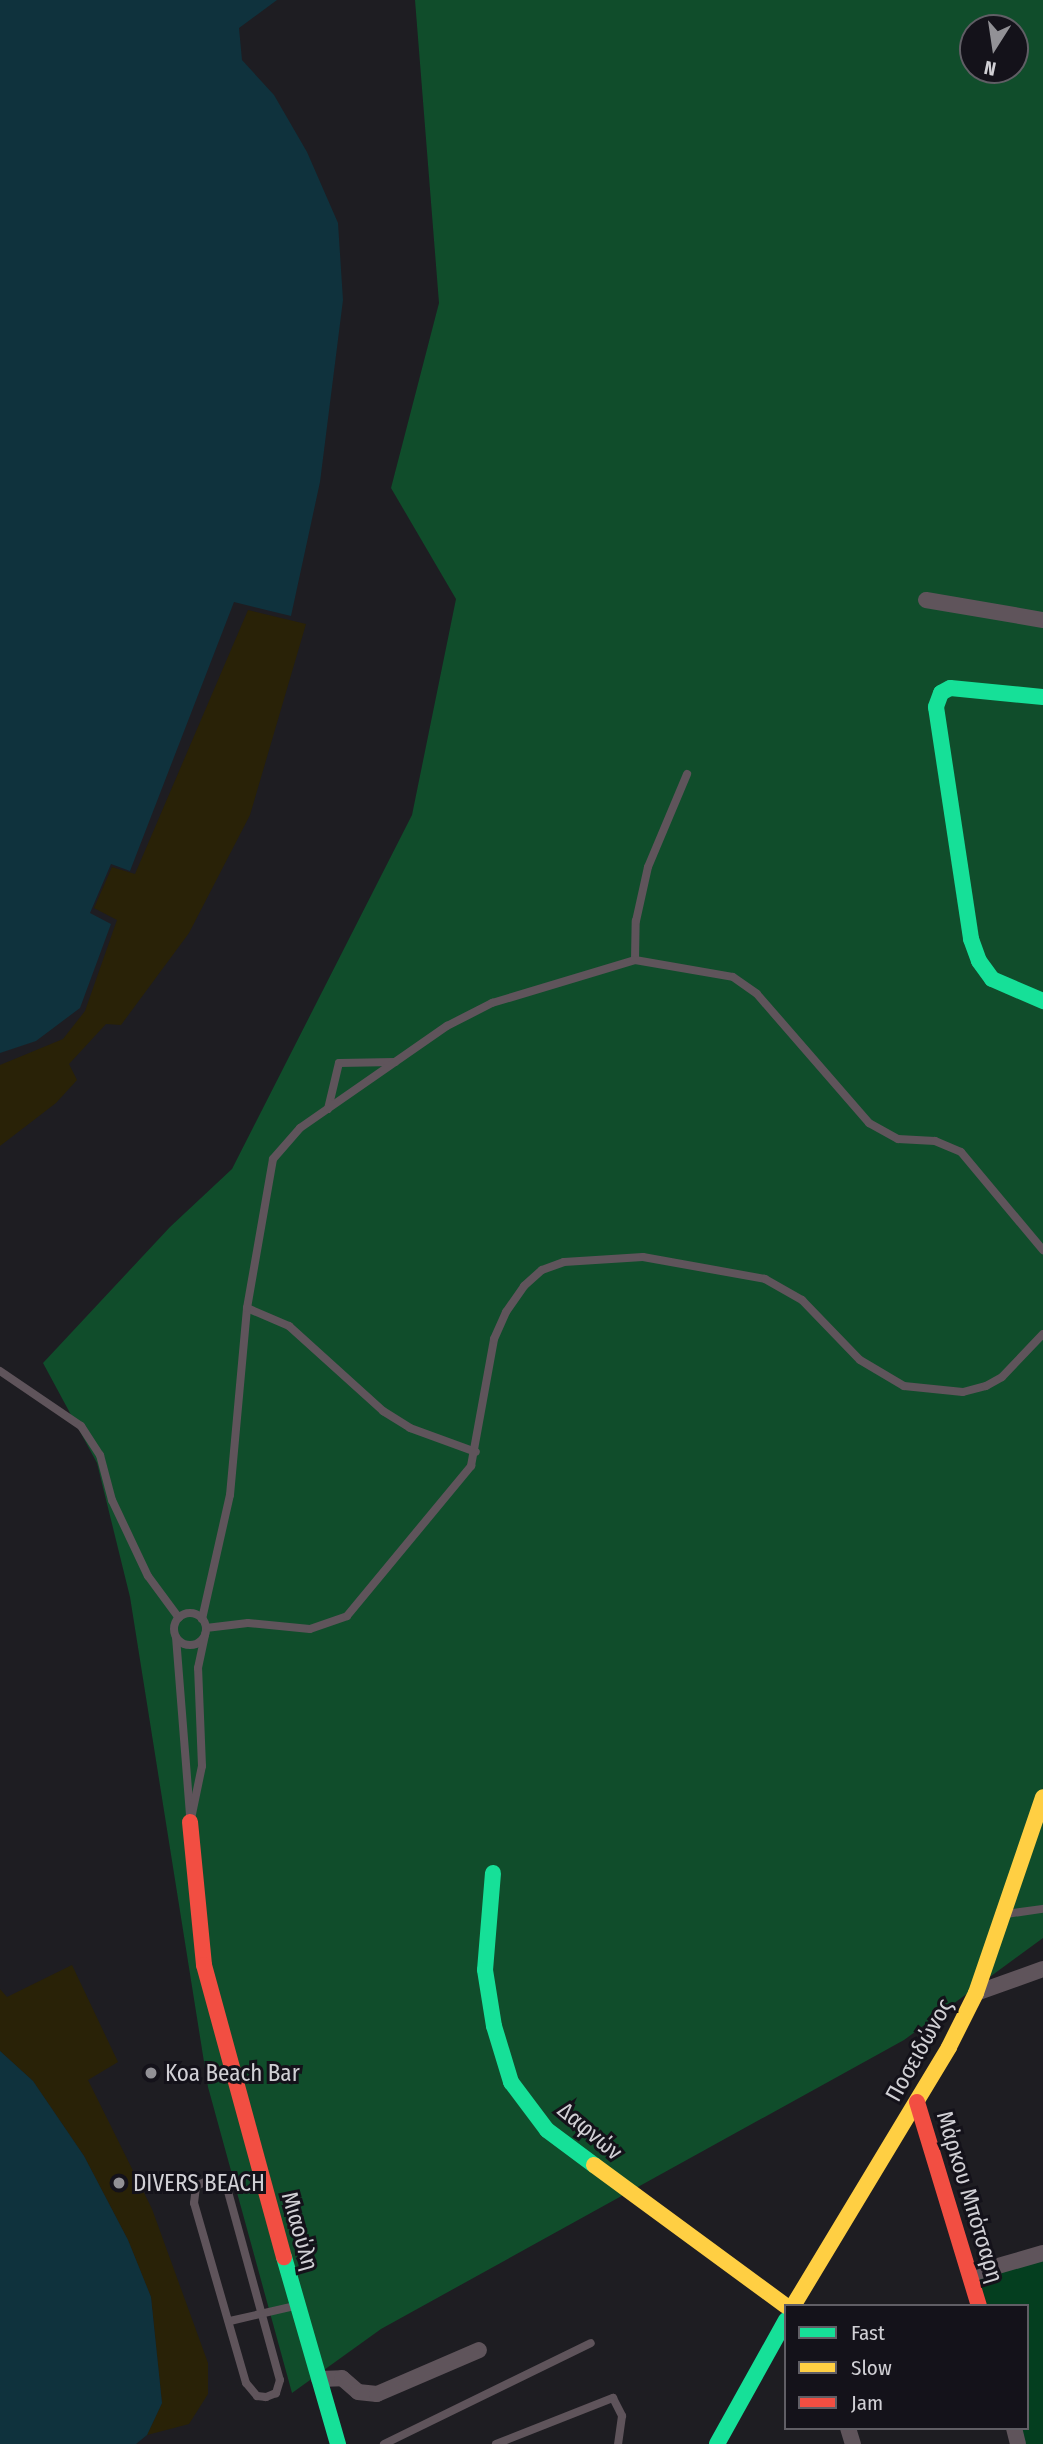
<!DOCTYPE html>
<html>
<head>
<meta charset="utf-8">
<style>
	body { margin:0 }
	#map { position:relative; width:1043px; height:2444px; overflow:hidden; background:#1e1d22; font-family:"Fira Sans Condensed",sans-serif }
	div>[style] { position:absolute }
	.green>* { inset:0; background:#043e1f }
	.forest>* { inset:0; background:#104d2b }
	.sand>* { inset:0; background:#292207 }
	.water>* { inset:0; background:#0f323d }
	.lane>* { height:8px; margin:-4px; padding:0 4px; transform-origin:4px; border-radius:4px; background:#5f545b }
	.lane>.ring { margin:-4px; padding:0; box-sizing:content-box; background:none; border:8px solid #5f545b; border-radius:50% }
	.street>* { height:16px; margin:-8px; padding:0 8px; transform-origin:8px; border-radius:8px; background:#5f545b }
	.fast>* { height:16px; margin:-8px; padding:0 8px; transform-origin:8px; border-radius:8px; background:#16e098 }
	.slow>* { height:16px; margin:-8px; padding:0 8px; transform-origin:8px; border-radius:8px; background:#ffcf43 }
	.jam>* { height:16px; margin:-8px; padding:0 8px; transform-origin:8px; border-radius:8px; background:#f24e42 }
	.dots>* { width:19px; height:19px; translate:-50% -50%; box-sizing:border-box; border:4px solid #14121a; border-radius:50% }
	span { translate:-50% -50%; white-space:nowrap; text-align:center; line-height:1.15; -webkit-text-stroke:6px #14121a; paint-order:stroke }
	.street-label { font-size:23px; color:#d1d0d5 }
	.poi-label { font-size:23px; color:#d1d0d5 }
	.left { translate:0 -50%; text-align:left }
	.legend { position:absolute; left:784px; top:2304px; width:245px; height:126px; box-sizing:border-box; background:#14121a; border:2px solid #605e65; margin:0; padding:9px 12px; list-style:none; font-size:21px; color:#d1d0d5 }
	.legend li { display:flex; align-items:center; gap:14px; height:35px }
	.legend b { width:35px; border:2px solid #605e65 }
	.north { position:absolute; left:959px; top:14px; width:70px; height:70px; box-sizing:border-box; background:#14121a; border:2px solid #605e65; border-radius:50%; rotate:192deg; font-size:19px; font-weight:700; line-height:28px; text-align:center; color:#d1d0d5 }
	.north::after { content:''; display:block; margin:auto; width:24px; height:32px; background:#929196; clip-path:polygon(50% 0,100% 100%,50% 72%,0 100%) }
</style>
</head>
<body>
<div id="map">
	<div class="green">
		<div style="clip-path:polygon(1043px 2258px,1043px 2444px,1018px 2444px,1014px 2428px,1027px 2428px,1027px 2306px,979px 2306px,972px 2280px)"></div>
	</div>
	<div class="forest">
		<div style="clip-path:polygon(evenodd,415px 0,1043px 0,1043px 1938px,904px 2040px,381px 2329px,292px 2393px,208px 2087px,130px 1597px,97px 1463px,43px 1363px,170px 1227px,232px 1169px,412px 815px,456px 599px,391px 488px,439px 303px,415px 0,973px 28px,1015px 28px,1015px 70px,973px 70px,973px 28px)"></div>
	</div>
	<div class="sand">
		<div style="clip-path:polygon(248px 610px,306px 624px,250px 815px,189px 933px,121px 1025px,106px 1024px,69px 1064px,77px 1080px,56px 1103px,0 1146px,0 1065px,63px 1039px,85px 1011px,117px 920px,94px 908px,112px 867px,135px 874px)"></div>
		<div style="clip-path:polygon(72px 1965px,118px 2062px,88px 2080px,152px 2209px,208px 2363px,208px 2394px,189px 2424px,147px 2435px,162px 2403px,151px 2297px,128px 2240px,84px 2156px,33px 2081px,0 2051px,0 1989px,7px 1997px)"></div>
	</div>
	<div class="water">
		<div style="clip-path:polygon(0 0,277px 0,239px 28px,242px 60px,274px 95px,307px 152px,338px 223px,343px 300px,320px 482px,291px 616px,234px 602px,130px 871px,111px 864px,90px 913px,111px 924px,80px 1008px,36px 1041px,0 1053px)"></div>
		<div style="clip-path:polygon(0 2051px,33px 2081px,84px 2156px,128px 2240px,151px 2297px,162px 2403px,147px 2435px,136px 2444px,0 2444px)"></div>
	</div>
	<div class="lane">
		<div style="left:635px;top:960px;width:39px;rotate:-89deg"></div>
		<div style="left:636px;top:921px;width:55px;rotate:-77.5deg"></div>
		<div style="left:648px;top:867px;width:101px;rotate:-67.2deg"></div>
		<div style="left:328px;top:1109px;width:47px;rotate:-76.6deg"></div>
		<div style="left:339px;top:1063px;width:56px;rotate:-1deg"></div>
		<div style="left:247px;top:1308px;width:46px;rotate:23.2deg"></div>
		<div style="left:289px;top:1326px;width:127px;rotate:42.1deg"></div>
		<div style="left:383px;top:1411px;width:32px;rotate:32deg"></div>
		<div style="left:410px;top:1428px;width:70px;rotate:20deg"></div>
		<div style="left:0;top:1371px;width:98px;rotate:34.2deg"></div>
		<div style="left:81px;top:1426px;width:35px;rotate:57deg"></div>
		<div style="left:100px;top:1455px;width:47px;rotate:75.1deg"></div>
		<div style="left:112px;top:1500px;width:84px;rotate:64.7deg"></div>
		<div style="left:148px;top:1576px;width:52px;rotate:53.6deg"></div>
		<div class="ring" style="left:174px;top:1613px;width:24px;height:24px"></div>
		<div style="left:202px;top:1619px;width:127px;rotate:-77.3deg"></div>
		<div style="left:230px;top:1495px;width:188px;rotate:-84.8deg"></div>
		<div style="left:247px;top:1308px;width:151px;rotate:-80.1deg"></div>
		<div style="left:273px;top:1159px;width:41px;rotate:-48.9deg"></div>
		<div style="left:300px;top:1128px;width:179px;rotate:-34.8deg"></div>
		<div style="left:447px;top:1026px;width:51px;rotate:-27.1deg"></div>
		<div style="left:492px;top:1003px;width:149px;rotate:-16.7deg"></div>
		<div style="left:635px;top:960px;width:99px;rotate:9.8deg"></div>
		<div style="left:733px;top:977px;width:29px;rotate:35deg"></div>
		<div style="left:757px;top:994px;width:171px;rotate:49deg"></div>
		<div style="left:869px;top:1123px;width:33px;rotate:29deg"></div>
		<div style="left:898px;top:1139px;width:37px;rotate:3deg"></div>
		<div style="left:935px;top:1141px;width:28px;rotate:23deg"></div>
		<div style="left:961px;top:1152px;width:128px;rotate:50.1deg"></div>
		<div style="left:206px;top:1628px;width:42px;rotate:-6.8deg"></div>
		<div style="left:248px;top:1623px;width:62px;rotate:5.5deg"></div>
		<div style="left:310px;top:1629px;width:39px;rotate:-19deg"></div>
		<div style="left:347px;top:1616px;width:195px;rotate:-50.4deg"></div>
		<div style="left:471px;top:1466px;width:129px;rotate:-79.7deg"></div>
		<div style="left:494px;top:1339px;width:30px;rotate:-66deg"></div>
		<div style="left:506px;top:1312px;width:32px;rotate:-55deg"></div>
		<div style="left:524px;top:1286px;width:24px;rotate:-42deg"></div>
		<div style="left:542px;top:1270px;width:23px;rotate:-20deg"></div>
		<div style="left:564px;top:1262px;width:79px;rotate:-3.6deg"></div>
		<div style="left:643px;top:1257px;width:124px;rotate:10.2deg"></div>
		<div style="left:765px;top:1279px;width:43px;rotate:29.6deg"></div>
		<div style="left:802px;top:1300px;width:83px;rotate:46deg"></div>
		<div style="left:860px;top:1360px;width:51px;rotate:30.6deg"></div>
		<div style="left:904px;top:1386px;width:59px;rotate:5.8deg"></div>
		<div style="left:963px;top:1392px;width:24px;rotate:-15deg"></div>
		<div style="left:986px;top:1386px;width:18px;rotate:-29deg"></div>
		<div style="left:1002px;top:1377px;width:59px;rotate:-46.4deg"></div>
		<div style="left:176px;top:1637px;width:179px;rotate:85.5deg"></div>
		<div style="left:191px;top:1819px;width:54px;rotate:-78.3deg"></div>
		<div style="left:202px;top:1766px;width:98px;rotate:-92.3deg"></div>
		<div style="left:198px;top:1668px;width:35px;rotate:-78deg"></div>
		<div style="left:1006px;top:1914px;width:37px;rotate:-8deg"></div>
		<div style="left:211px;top:2179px;width:18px;rotate:29deg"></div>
		<div style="left:227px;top:2188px;width:199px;rotate:74.6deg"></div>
		<div style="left:280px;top:2380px;width:14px;rotate:107deg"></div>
		<div style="left:276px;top:2393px;width:11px;rotate:158deg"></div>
		<div style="left:266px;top:2397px;width:9px;rotate:-174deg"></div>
		<div style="left:257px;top:2396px;width:17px;rotate:-130deg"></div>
		<div style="left:246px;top:2383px;width:187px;rotate:-106.1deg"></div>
		<div style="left:194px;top:2203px;width:17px;rotate:-83deg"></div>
		<div style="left:196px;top:2186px;width:17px;rotate:-25deg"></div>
		<div style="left:230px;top:2321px;width:67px;rotate:-13deg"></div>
		<div style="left:384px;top:2444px;width:230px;rotate:-26deg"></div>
		<div style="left:496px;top:2444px;width:126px;rotate:-21.5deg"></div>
		<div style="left:613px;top:2398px;width:20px;rotate:63deg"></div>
		<div style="left:622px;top:2416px;width:28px;rotate:98deg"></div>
	</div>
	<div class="street">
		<div style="left:926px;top:600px;width:119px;rotate:9.7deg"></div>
		<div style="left:976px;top:1993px;width:71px;rotate:-19.7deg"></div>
		<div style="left:970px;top:2274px;width:76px;rotate:-16deg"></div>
		<div style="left:319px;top:2379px;width:23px;rotate:-2deg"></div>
		<div style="left:342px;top:2378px;width:21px;rotate:41deg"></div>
		<div style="left:358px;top:2392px;width:19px;rotate:6deg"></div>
		<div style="left:377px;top:2394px;width:111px;rotate:-23.3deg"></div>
		<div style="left:848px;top:2428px;width:17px;rotate:73deg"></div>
		<div style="left:1014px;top:2428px;width:16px;rotate:76deg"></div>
	</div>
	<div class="fast">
		<div style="left:1043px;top:697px;width:93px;rotate:-174.5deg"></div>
		<div style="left:950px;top:688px;width:10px;rotate:151deg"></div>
		<div style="left:941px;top:693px;width:15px;rotate:110deg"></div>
		<div style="left:936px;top:707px;width:235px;rotate:81.4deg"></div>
		<div style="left:971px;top:939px;width:23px;rotate:70deg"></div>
		<div style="left:979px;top:961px;width:22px;rotate:54deg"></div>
		<div style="left:992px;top:979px;width:56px;rotate:23.3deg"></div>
		<div style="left:493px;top:1873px;width:97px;rotate:94.7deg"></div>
		<div style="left:485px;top:1970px;width:57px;rotate:80.9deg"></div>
		<div style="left:494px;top:2026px;width:59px;rotate:73.1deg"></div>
		<div style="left:511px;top:2082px;width:60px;rotate:53.1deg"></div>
		<div style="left:547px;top:2130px;width:59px;rotate:36.7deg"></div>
		<div style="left:284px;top:2257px;width:195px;rotate:73.9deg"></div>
		<div style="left:717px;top:2444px;width:142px;rotate:-60.9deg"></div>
	</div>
	<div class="slow">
		<div style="left:594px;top:2165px;width:238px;rotate:36.3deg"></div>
		<div style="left:793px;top:2306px;width:302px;rotate:-58.9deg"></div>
		<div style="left:949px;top:2047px;width:60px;rotate:-63.4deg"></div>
		<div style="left:976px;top:1993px;width:207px;rotate:-71.1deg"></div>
	</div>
	<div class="jam">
		<div style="left:190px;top:1822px;width:144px;rotate:84.4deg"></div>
		<div style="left:204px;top:1965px;width:303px;rotate:74.7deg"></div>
		<div style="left:917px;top:2102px;width:213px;rotate:73.1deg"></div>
	</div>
	<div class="dots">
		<div style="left:151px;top:2073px;background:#929196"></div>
		<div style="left:119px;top:2183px;background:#929196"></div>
	</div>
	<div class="street-label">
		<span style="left:919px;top:2050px;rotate:-61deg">Ποσειδώνος</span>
		<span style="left:590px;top:2131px;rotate:40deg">Δαφνών</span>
		<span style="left:970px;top:2197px;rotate:73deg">Μάρκου Μπότσαρη</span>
		<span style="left:300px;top:2231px;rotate:74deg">Μιαούλη</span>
	</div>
	<div class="poi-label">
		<span class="left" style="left:165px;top:2073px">Koa Beach Bar</span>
		<span class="left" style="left:133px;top:2183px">DIVERS BEACH</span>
	</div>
	<ul class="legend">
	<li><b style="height:9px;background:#16e098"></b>Fast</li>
	<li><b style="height:9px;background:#ffcf43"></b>Slow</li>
	<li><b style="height:9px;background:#f24e42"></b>Jam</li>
	</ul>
	<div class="north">N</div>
</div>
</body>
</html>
